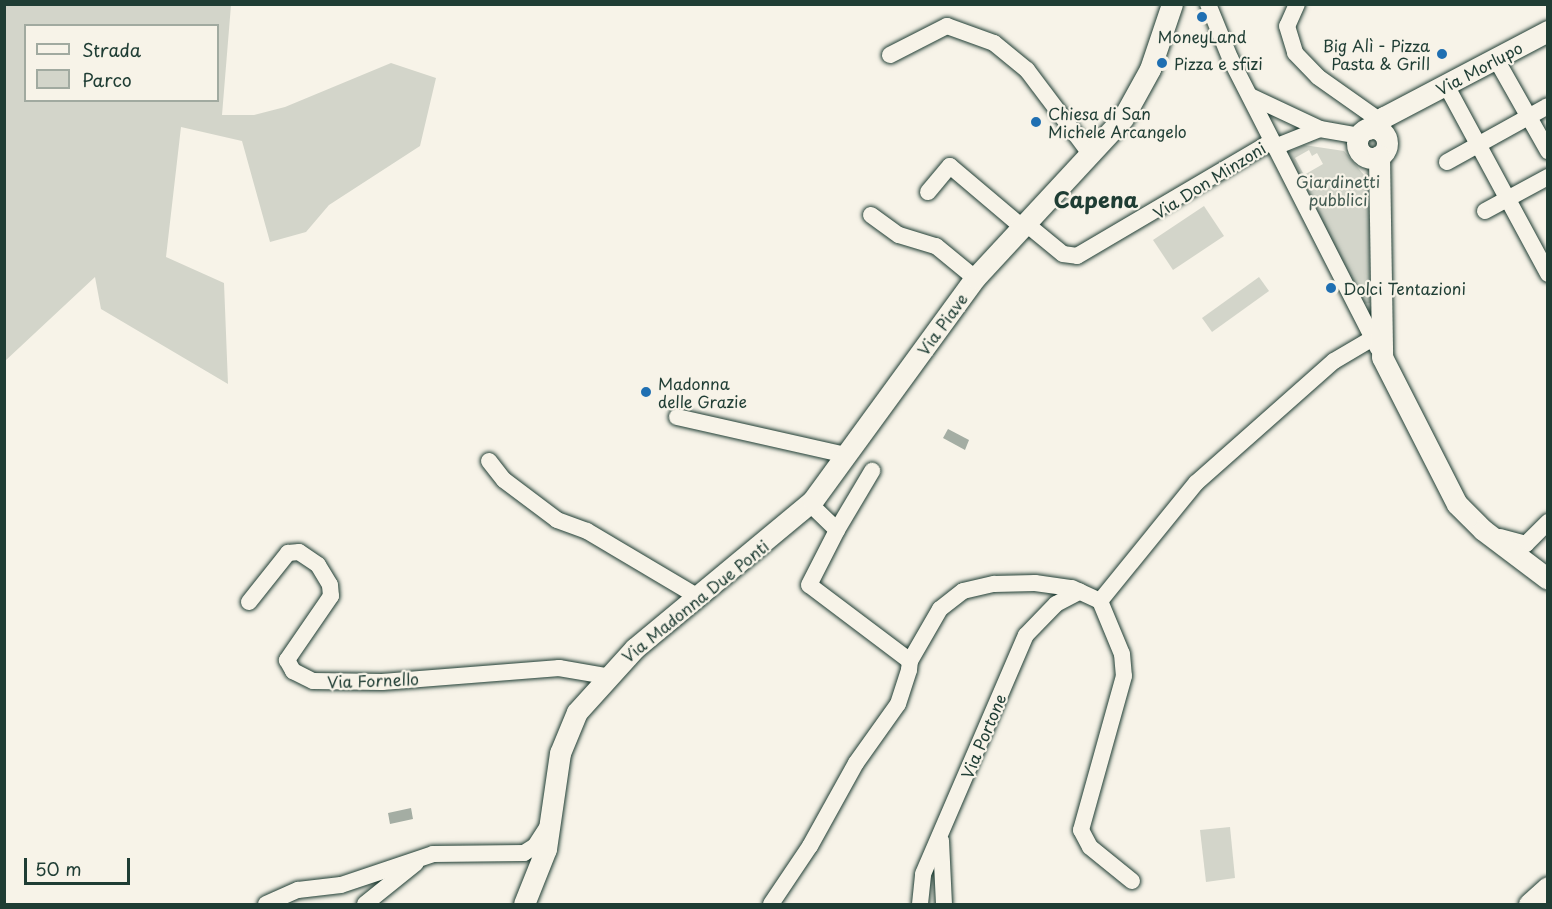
<!DOCTYPE html>
<html>
<head>
<meta charset="utf-8">
<style>
	body { margin:0 }
	#map { position:relative; width:1552px; height:909px; overflow:hidden; background:#f7f3e8; font-family:"Playpen Sans",sans-serif }
	div>[style] { position:absolute }
	.green>* { inset:0; background:#d3d5ca }
	.water>* { inset:0; background:#a4ada3 }
	.roads { filter:drop-shadow(0 0 2px #1f3d34) drop-shadow(0 0 2px #1f3d34) }
	.minor>* { height:16px; margin:-8px; padding:0 8px; transform-origin:8px; border-radius:8px; background:#f7f3e8 }
	.major>* { height:21px; margin:-10.5px; padding:0 10.5px; transform-origin:10.5px; border-radius:10.5px; background:#f7f3e8 }
	.major>.ring { margin:-10.5px; padding:0; box-sizing:content-box; background:none; border:21px solid #f7f3e8; border-radius:50% }
	.dots>* { width:16px; height:16px; translate:-50% -50%; box-sizing:border-box; border:3px solid #f7f3e8; border-radius:50% }
	span { translate:-50% -50%; white-space:nowrap; text-align:center; line-height:1.15; -webkit-text-stroke:4.5px #f7f3e8; paint-order:stroke }
	.poi-label { font-size:16px; color:#1f3d34 }
	.right { translate:-100% -50%; text-align:right }
	.left { translate:0 -50%; text-align:left }
	.street-label { font-size:16px; color:#1f3d34 }
	.park-label { font-size:16px; color:#435b52 }
	.district-label { font-size:22px; color:#1f3d34; font-weight:700 }
	.frame { position:absolute; inset:0; border:6px solid #1f3d34; pointer-events:none }
	.legend { position:absolute; left:24px; top:24px; width:195px; height:78px; box-sizing:border-box; background:#f7f3e8; border:2px solid #a1aaa0; margin:0; padding:8px 10px; list-style:none; font-size:18px; color:#1f3d34 }
	.legend li { display:flex; align-items:center; gap:12px; height:30px }
	.legend b { width:30px; border:2px solid #a1aaa0 }
	.scale { position:absolute; left:24px; top:858px; width:106px; height:27px; box-sizing:border-box; border:3px solid #1f3d34; border-top:0; padding-left:8px; font-size:18px; line-height:21px; white-space:nowrap; color:#1f3d34; -webkit-text-stroke:4px #f7f3e8; paint-order:stroke }
</style>
</head>
<body>
<div id="map">
	<div class="green">
		<div style="clip-path:polygon(evenodd,5px 4px,231px 5px,222px 115px,254px 115px,285px 107px,391px 63px,436px 78px,420px 146px,329px 205px,306px 232px,270px 242px,242px 141px,181px 127px,166px 257px,224px 283px,228px 384px,101px 309px,95px 277px,5px 361px,5px 4px,26px 26px,218px 26px,218px 100px,26px 100px,26px 26px)"></div>
		<div style="clip-path:polygon(evenodd,1304px 145px,1344px 151px,1364px 175px,1369px 193px,1370px 303px,1362px 304px,1286px 153px,1304px 145px,1309px 150px,1312px 156px,1317px 153px,1323px 164px,1304px 175px,1295px 158px,1309px 150px)"></div>
		<div style="clip-path:polygon(1204px 206px,1224px 236px,1173px 270px,1153px 240px)"></div>
		<div style="clip-path:polygon(1259px 277px,1269px 291px,1212px 332px,1202px 318px)"></div>
		<div style="clip-path:polygon(1230px 827px,1235px 878px,1206px 882px,1200px 830px)"></div>
	</div>
	<div class="water">
		<div style="clip-path:polygon(948px 429px,969px 440px,965px 450px,943px 438px)"></div>
		<div style="clip-path:polygon(411px 808px,413px 819px,390px 824px,388px 813px)"></div>
	</div>
	<div class="roads">
		<div class="minor">
			<div style="left:1208px;top:4px;width:58px;rotate:67.8deg"></div>
			<div style="left:1230px;top:58px;width:326px;rotate:63deg"></div>
			<div style="left:1297px;top:4px;width:24px;rotate:114deg"></div>
			<div style="left:1287px;top:26px;width:28px;rotate:73deg"></div>
			<div style="left:1295px;top:53px;width:33px;rotate:46deg"></div>
			<div style="left:1318px;top:77px;width:75px;rotate:35.2deg"></div>
			<div style="left:890px;top:55px;width:64px;rotate:-27deg"></div>
			<div style="left:947px;top:26px;width:50px;rotate:19.9deg"></div>
			<div style="left:994px;top:43px;width:43px;rotate:39.3deg"></div>
			<div style="left:1027px;top:70px;width:106px;rotate:53deg"></div>
			<div style="left:1496px;top:59px;width:106px;rotate:60.5deg"></div>
			<div style="left:1446px;top:85px;width:215px;rotate:61.6deg"></div>
			<div style="left:1250px;top:96px;width:77px;rotate:25.2deg"></div>
			<div style="left:1320px;top:129px;width:40px;rotate:10deg"></div>
			<div style="left:1275px;top:147px;width:48px;rotate:-21.8deg"></div>
			<div style="left:1447px;top:162px;width:115px;rotate:-29deg"></div>
			<div style="left:928px;top:192px;width:34px;rotate:-50deg"></div>
			<div style="left:950px;top:166px;width:93px;rotate:40.2deg"></div>
			<div style="left:1485px;top:211px;width:72px;rotate:-28.4deg"></div>
			<div style="left:871px;top:215px;width:34px;rotate:36deg"></div>
			<div style="left:899px;top:235px;width:39px;rotate:17deg"></div>
			<div style="left:936px;top:246px;width:50px;rotate:39.4deg"></div>
			<div style="left:1024px;top:222px;width:50px;rotate:39.4deg"></div>
			<div style="left:1063px;top:254px;width:14px;rotate:8deg"></div>
			<div style="left:1077px;top:256px;width:226px;rotate:-30.5deg"></div>
			<div style="left:677px;top:417px;width:173px;rotate:12.7deg"></div>
			<div style="left:489px;top:461px;width:24px;rotate:52deg"></div>
			<div style="left:504px;top:480px;width:66px;rotate:37deg"></div>
			<div style="left:557px;top:520px;width:32px;rotate:20deg"></div>
			<div style="left:587px;top:531px;width:129px;rotate:30.7deg"></div>
			<div style="left:837px;top:530px;width:69px;rotate:-59.3deg"></div>
			<div style="left:1500px;top:537px;width:27px;rotate:15deg"></div>
			<div style="left:1526px;top:544px;width:31px;rotate:-45deg"></div>
			<div style="left:1100px;top:601px;width:57px;rotate:67.5deg"></div>
			<div style="left:1122px;top:654px;width:22px;rotate:85deg"></div>
			<div style="left:1124px;top:676px;width:160px;rotate:105.6deg"></div>
			<div style="left:1081px;top:830px;width:19px;rotate:62deg"></div>
			<div style="left:1090px;top:847px;width:54px;rotate:39deg"></div>
			<div style="left:249px;top:602px;width:63px;rotate:-51.5deg"></div>
			<div style="left:288px;top:553px;width:11px;rotate:-5deg"></div>
			<div style="left:299px;top:552px;width:23px;rotate:34deg"></div>
			<div style="left:318px;top:565px;width:23px;rotate:59deg"></div>
			<div style="left:330px;top:585px;width:11px;rotate:85deg"></div>
			<div style="left:331px;top:596px;width:78px;rotate:124.5deg"></div>
			<div style="left:287px;top:660px;width:13px;rotate:61deg"></div>
			<div style="left:293px;top:671px;width:22px;rotate:27deg"></div>
			<div style="left:313px;top:681px;width:69px;rotate:0.8deg"></div>
			<div style="left:382px;top:682px;width:178px;rotate:-4.5deg"></div>
			<div style="left:559px;top:668px;width:48px;rotate:9.7deg"></div>
			<div style="left:910px;top:661px;width:60px;rotate:-60deg"></div>
			<div style="left:940px;top:609px;width:29px;rotate:-38deg"></div>
			<div style="left:963px;top:591px;width:32px;rotate:-13deg"></div>
			<div style="left:994px;top:584px;width:41px;rotate:-1.4deg"></div>
			<div style="left:1035px;top:583px;width:37px;rotate:8deg"></div>
			<div style="left:1072px;top:588px;width:31px;rotate:25deg"></div>
			<div style="left:1100px;top:601px;width:152px;rotate:-50.9deg"></div>
			<div style="left:1196px;top:483px;width:184px;rotate:-41.5deg"></div>
			<div style="left:1334px;top:361px;width:45px;rotate:-30.5deg"></div>
			<div style="left:941px;top:841px;width:63px;rotate:87.3deg"></div>
			<div style="left:266px;top:904px;width:35px;rotate:-24deg"></div>
			<div style="left:298px;top:890px;width:43px;rotate:-6.6deg"></div>
			<div style="left:341px;top:885px;width:97px;rotate:-18.6deg"></div>
			<div style="left:433px;top:854px;width:91px;rotate:-0.6deg"></div>
			<div style="left:524px;top:853px;width:13px;rotate:-32deg"></div>
			<div style="left:535px;top:846px;width:24px;rotate:-57deg"></div>
			<div style="left:365px;top:904px;width:65px;rotate:-38.8deg"></div>
			<div style="left:771px;top:904px;width:70px;rotate:-56.1deg"></div>
			<div style="left:810px;top:846px;width:95px;rotate:-61deg"></div>
			<div style="left:856px;top:763px;width:72px;rotate:-54.6deg"></div>
			<div style="left:898px;top:704px;width:36px;rotate:-72deg"></div>
			<div style="left:909px;top:670px;width:9px;rotate:-84deg"></div>
			<div style="left:910px;top:661px;width:126px;rotate:-143deg"></div>
			<div style="left:809px;top:585px;width:62px;rotate:-63deg"></div>
			<div style="left:837px;top:530px;width:37px;rotate:-136deg"></div>
			<div style="left:920px;top:904px;width:30px;rotate:-84deg"></div>
			<div style="left:923px;top:874px;width:260px;rotate:-66.7deg"></div>
			<div style="left:1026px;top:635px;width:43px;rotate:-45.9deg"></div>
			<div style="left:1056px;top:604px;width:27px;rotate:-28deg"></div>
		</div>
		<div class="major">
			<div class="ring" style="left:1357px;top:128px;width:9px;height:9px"></div>
			<div style="left:1368px;top:129px;width:20px;rotate:-37deg"></div>
			<div style="left:1384px;top:117px;width:185px;rotate:-27.7deg"></div>
			<div style="left:1379px;top:156px;width:201px;rotate:89.1deg"></div>
			<div style="left:1382px;top:357px;width:165px;rotate:63deg"></div>
			<div style="left:1457px;top:504px;width:37px;rotate:45deg"></div>
			<div style="left:1483px;top:530px;width:81px;rotate:37deg"></div>
			<div style="left:524px;top:904px;width:59px;rotate:-68.2deg"></div>
			<div style="left:546px;top:849px;width:97px;rotate:-81.7deg"></div>
			<div style="left:560px;top:753px;width:44px;rotate:-67.5deg"></div>
			<div style="left:577px;top:712px;width:86px;rotate:-47.8deg"></div>
			<div style="left:635px;top:648px;width:231px;rotate:-39.7deg"></div>
			<div style="left:813px;top:500px;width:275px;rotate:-53.9deg"></div>
			<div style="left:975px;top:278px;width:218px;rotate:-47.2deg"></div>
			<div style="left:1123px;top:118px;width:56px;rotate:-61.1deg"></div>
			<div style="left:1150px;top:69px;width:69px;rotate:-71.3deg"></div>
			<div style="left:1529px;top:904px;width:25px;rotate:-42deg"></div>
		</div>
	</div>
	<div class="dots">
		<div style="left:1202px;top:17px;background:#1f6fb2"></div>
		<div style="left:1442px;top:54px;background:#1f6fb2"></div>
		<div style="left:1162px;top:63px;background:#1f6fb2"></div>
		<div style="left:1036px;top:122px;background:#1f6fb2"></div>
		<div style="left:1331px;top:288px;background:#1f6fb2"></div>
		<div style="left:646px;top:392px;background:#1f6fb2"></div>
	</div>
	<div class="poi-label">
		<span style="left:1202px;top:36px">MoneyLand</span>
		<span class="right" style="left:1430px;top:54px">Big Alì - Pizza<br>Pasta &amp; Grill</span>
		<span class="left" style="left:1174px;top:63px">Pizza e sfizi</span>
		<span class="left" style="left:1048px;top:122px">Chiesa di San<br>Michele Arcangelo</span>
		<span class="left" style="left:1343px;top:288px">Dolci Tentazioni</span>
		<span class="left" style="left:658px;top:392px">Madonna<br>delle Grazie</span>
	</div>
	<div class="street-label">
		<span style="left:1479px;top:68px;rotate:-28deg">Via Morlupo</span>
		<span style="left:1209px;top:180px;rotate:-32deg">Via Don Minzoni</span>
		<span style="left:942px;top:324px;rotate:-54deg">Via Piave</span>
		<span style="left:695px;top:601px;rotate:-39deg">Via Madonna Due Ponti</span>
		<span style="left:373px;top:680px;rotate:-2deg">Via Fornello</span>
		<span style="left:983px;top:736px;rotate:-67deg">Via Portone</span>
	</div>
	<div class="park-label">
		<span style="left:1338px;top:190px">Giardinetti<br>pubblici</span>
	</div>
	<div class="district-label">
		<span style="left:1096px;top:199px">Capena</span>
	</div>
	<div class="frame"></div>
	<ul class="legend">
	<li><b style="height:8px;background:#f7f3e8"></b>Strada</li>
	<li><b style="height:16px;background:#d3d5ca"></b>Parco</li>
	</ul>
	<div class="scale">50 m</div>
</div>
</body>
</html>
